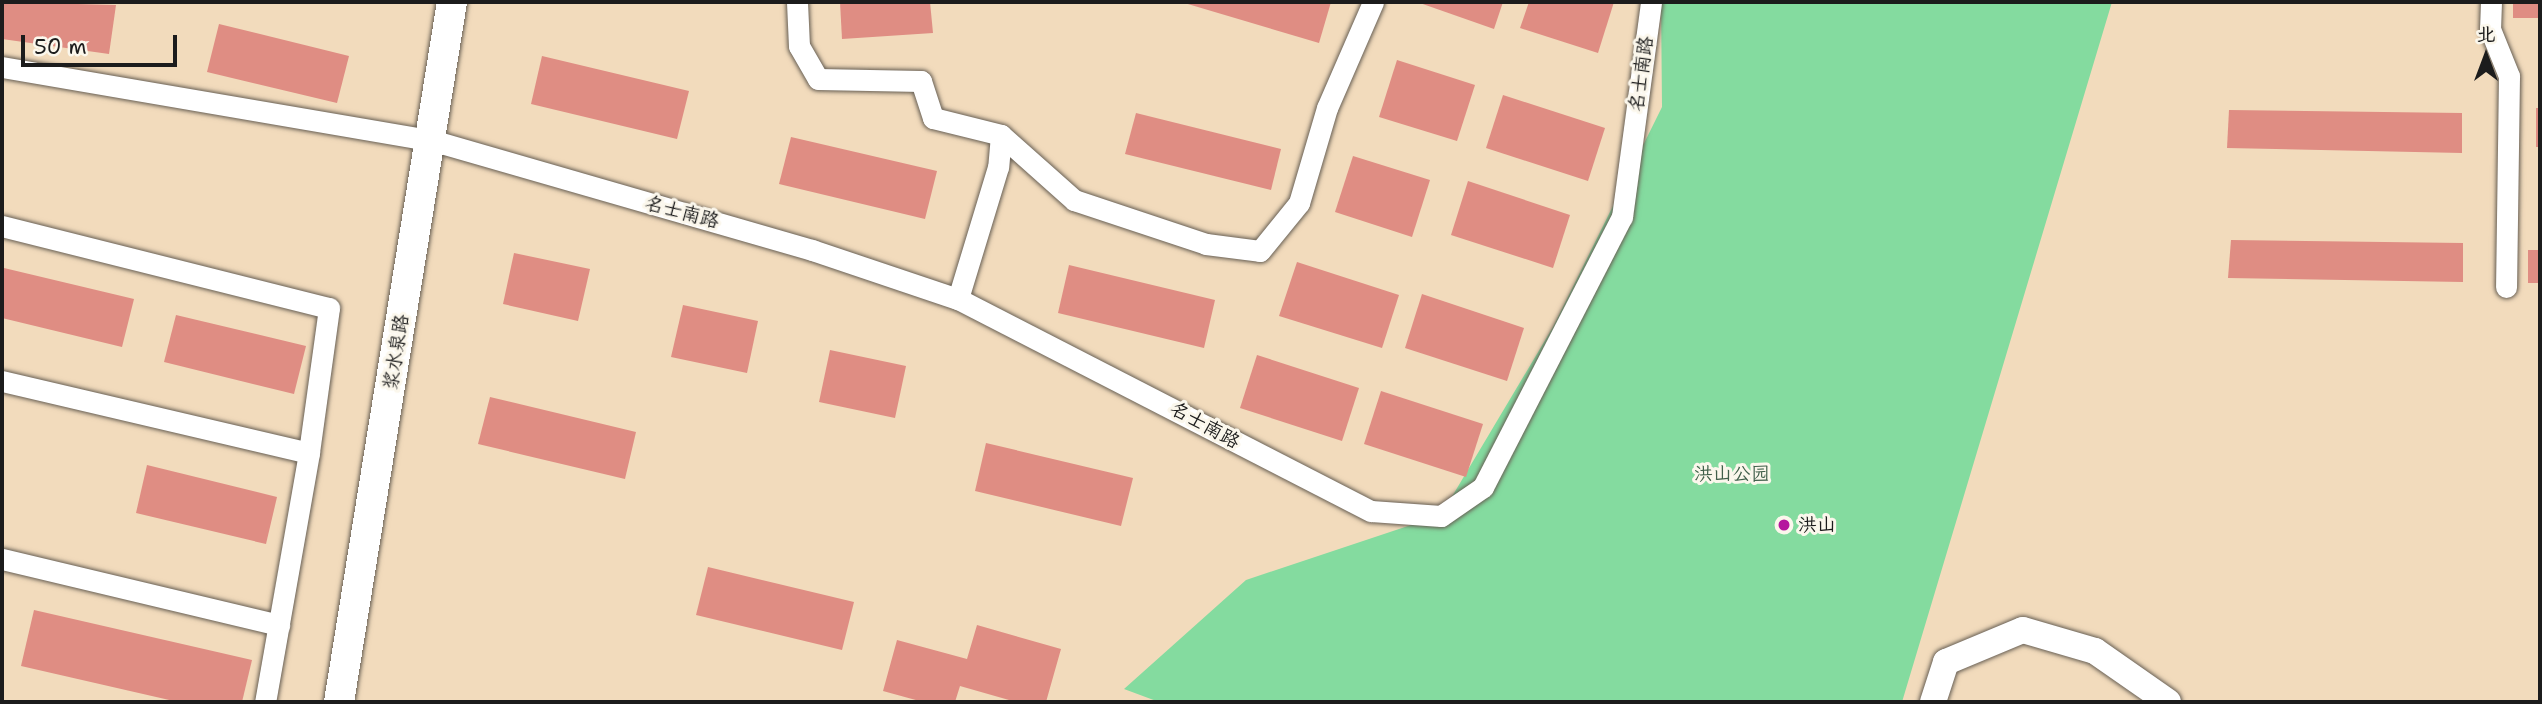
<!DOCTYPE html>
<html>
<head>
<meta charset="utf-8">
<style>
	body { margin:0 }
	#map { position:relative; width:2542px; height:704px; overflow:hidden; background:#f2dbbc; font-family:"Shantell Sans","LXGW WenKai TC",sans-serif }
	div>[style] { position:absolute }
	.green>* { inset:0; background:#84db9f }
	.building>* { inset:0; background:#df8d83 }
	.roads { filter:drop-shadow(0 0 2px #675f54) drop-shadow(0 0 2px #675f54) }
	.minor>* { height:21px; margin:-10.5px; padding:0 10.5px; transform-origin:10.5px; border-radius:10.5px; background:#fff }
	.tertiary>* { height:26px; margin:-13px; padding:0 13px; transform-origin:13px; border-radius:13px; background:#fff }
	.secondary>* { height:30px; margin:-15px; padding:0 15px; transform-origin:15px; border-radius:15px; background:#fff }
	.dots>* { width:19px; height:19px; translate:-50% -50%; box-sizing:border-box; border:4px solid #fbf7ec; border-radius:50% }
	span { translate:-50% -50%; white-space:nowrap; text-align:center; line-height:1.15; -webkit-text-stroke:6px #fbf7ec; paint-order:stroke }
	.street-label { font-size:19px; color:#1c1c1c }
	.park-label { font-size:19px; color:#405f4a }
	.poi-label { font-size:19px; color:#1c1c1c }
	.left { translate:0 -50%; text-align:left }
	.frame { position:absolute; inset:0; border:4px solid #1c1c1c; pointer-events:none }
	.north { position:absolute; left:2451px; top:21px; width:70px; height:70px; -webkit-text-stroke:5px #fbf7ec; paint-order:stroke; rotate:0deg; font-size:19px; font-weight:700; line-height:28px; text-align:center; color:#1c1c1c }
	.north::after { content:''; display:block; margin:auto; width:24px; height:32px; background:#1c1c1c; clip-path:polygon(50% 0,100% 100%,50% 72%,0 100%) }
	.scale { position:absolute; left:21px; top:35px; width:156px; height:32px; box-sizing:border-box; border:4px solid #1c1c1c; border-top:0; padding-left:9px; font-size:21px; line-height:24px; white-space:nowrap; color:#1c1c1c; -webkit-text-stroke:5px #fbf7ec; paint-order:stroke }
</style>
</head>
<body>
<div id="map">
	<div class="green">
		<div style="clip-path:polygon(1661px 2px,2112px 2px,1902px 702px,1159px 702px,1124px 689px,1246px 580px,1441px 515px,1553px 327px,1662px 107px)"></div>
	</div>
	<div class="building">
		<div style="clip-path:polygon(2px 2px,116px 5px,109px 54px,2px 39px)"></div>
		<div style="clip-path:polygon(840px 2px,930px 2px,933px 33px,842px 39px)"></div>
		<div style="clip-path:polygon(1181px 2px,1331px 2px,1319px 43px)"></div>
		<div style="clip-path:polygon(1417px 2px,1503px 2px,1494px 29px)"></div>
		<div style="clip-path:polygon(1529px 2px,1614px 2px,1598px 53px,1520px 28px)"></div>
		<div style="clip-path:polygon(2513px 2px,2540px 2px,2540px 18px,2513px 18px)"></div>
		<div style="clip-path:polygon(219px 24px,349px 56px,337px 103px,207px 72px)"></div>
		<div style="clip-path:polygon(542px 56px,689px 91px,677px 139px,531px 104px)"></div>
		<div style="clip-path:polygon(1397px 60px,1475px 85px,1457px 141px,1379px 117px)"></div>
		<div style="clip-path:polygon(1503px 95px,1605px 128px,1588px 181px,1486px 148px)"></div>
		<div style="clip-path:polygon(2536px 108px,2540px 108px,2540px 147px,2536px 147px)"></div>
		<div style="clip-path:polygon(2229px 110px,2462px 113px,2462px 153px,2227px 148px)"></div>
		<div style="clip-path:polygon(1136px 113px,1281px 149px,1271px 190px,1125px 154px)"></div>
		<div style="clip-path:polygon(791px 137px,937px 171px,925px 219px,779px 184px)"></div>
		<div style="clip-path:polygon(1353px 156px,1430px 180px,1412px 237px,1335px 212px)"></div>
		<div style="clip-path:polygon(1468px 181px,1570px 215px,1553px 268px,1451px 235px)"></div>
		<div style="clip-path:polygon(2231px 240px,2463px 243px,2463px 282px,2228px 278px)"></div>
		<div style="clip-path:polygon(2528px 250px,2540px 250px,2540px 283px,2528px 283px)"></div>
		<div style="clip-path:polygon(514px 253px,590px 269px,578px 321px,503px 304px)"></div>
		<div style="clip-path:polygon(1297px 262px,1399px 295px,1382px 348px,1279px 316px)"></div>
		<div style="clip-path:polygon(1069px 265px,1215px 300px,1204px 348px,1058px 313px)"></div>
		<div style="clip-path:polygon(4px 268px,134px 299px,122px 347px,2px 318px)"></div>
		<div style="clip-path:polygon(1422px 294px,1524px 328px,1507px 381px,1405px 348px)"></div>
		<div style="clip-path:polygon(683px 305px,758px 321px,747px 373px,671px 357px)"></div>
		<div style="clip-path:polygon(176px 315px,306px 346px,294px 394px,164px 362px)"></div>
		<div style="clip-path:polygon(830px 350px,906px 366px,895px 418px,819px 402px)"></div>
		<div style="clip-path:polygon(1257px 355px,1359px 388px,1342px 441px,1240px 408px)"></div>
		<div style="clip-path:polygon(1381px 391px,1483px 424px,1466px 477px,1364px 444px)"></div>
		<div style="clip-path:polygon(490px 397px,636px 432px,625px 479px,478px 444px)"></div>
		<div style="clip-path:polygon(986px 443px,1133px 478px,1121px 526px,975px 491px)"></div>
		<div style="clip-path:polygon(147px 465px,277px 497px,266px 544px,136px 513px)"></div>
		<div style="clip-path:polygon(708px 567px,854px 602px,842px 650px,696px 615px)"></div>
		<div style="clip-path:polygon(34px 610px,252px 660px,242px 702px,178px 702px,21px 666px)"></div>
		<div style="clip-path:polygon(977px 625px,1061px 649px,1046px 702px,1016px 702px,960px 686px,955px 702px,923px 702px,883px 691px,897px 640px,967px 659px)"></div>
	</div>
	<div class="roads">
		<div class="minor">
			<div style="left:797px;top:2px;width:44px;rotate:87.4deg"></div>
			<div style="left:799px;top:46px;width:38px;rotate:60deg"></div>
			<div style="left:818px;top:79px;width:103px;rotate:1.1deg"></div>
			<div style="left:921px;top:81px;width:39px;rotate:72deg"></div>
			<div style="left:933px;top:118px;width:70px;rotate:14deg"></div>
			<div style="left:1001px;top:135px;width:32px;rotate:95deg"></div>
			<div style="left:998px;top:167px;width:138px;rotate:106.9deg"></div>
			<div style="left:2491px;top:2px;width:27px;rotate:92deg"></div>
			<div style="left:2490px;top:29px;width:51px;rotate:68deg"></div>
			<div style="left:2509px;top:76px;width:211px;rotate:90.8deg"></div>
			<div style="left:2px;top:67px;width:435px;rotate:9.7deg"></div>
			<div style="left:431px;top:140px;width:397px;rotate:16.1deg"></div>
			<div style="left:812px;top:250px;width:154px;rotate:18.6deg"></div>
			<div style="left:958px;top:299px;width:464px;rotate:27.2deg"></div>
			<div style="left:1371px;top:511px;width:70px;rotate:4.1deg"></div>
			<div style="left:1441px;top:516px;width:51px;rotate:-34.6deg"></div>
			<div style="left:1483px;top:487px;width:304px;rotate:-62.8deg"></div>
			<div style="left:1622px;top:217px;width:217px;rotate:-82.3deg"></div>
			<div style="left:1001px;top:135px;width:98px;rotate:41.7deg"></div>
			<div style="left:1074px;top:200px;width:139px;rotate:18.4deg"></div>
			<div style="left:1206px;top:244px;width:54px;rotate:7.4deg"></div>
			<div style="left:1260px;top:251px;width:62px;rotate:-50.9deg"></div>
			<div style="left:1299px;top:203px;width:99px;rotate:-73.6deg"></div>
			<div style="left:1327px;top:108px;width:116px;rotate:-66.5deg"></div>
			<div style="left:2px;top:226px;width:337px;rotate:14.1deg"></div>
			<div style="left:329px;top:308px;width:146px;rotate:97.9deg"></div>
			<div style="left:2px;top:381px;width:315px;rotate:13.2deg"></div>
			<div style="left:309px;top:453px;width:253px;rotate:100deg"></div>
			<div style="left:2px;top:559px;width:285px;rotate:13.4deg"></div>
		</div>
		<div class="tertiary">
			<div style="left:1933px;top:702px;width:42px;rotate:-72deg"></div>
			<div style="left:1946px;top:662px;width:83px;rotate:-22.6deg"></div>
			<div style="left:2023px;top:630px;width:75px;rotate:16.3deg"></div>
			<div style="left:2095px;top:651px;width:89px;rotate:34.9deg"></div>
		</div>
		<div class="secondary">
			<div style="left:339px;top:702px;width:709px;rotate:-80.83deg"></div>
		</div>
	</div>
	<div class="dots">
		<div style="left:1784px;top:525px;background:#b5179e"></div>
	</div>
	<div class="street-label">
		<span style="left:1641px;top:74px;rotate:-82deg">名士南路</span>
		<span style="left:682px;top:212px;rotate:15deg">名士南路</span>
		<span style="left:396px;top:352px;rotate:-81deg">浆水泉路</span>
		<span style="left:1205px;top:425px;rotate:29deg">名士南路</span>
	</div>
	<div class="park-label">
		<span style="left:1732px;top:474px">洪山公园</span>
	</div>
	<div class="poi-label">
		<span class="left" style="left:1798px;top:525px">洪山</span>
	</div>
	<div class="frame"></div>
	<div class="north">北</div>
	<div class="scale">50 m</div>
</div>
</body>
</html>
